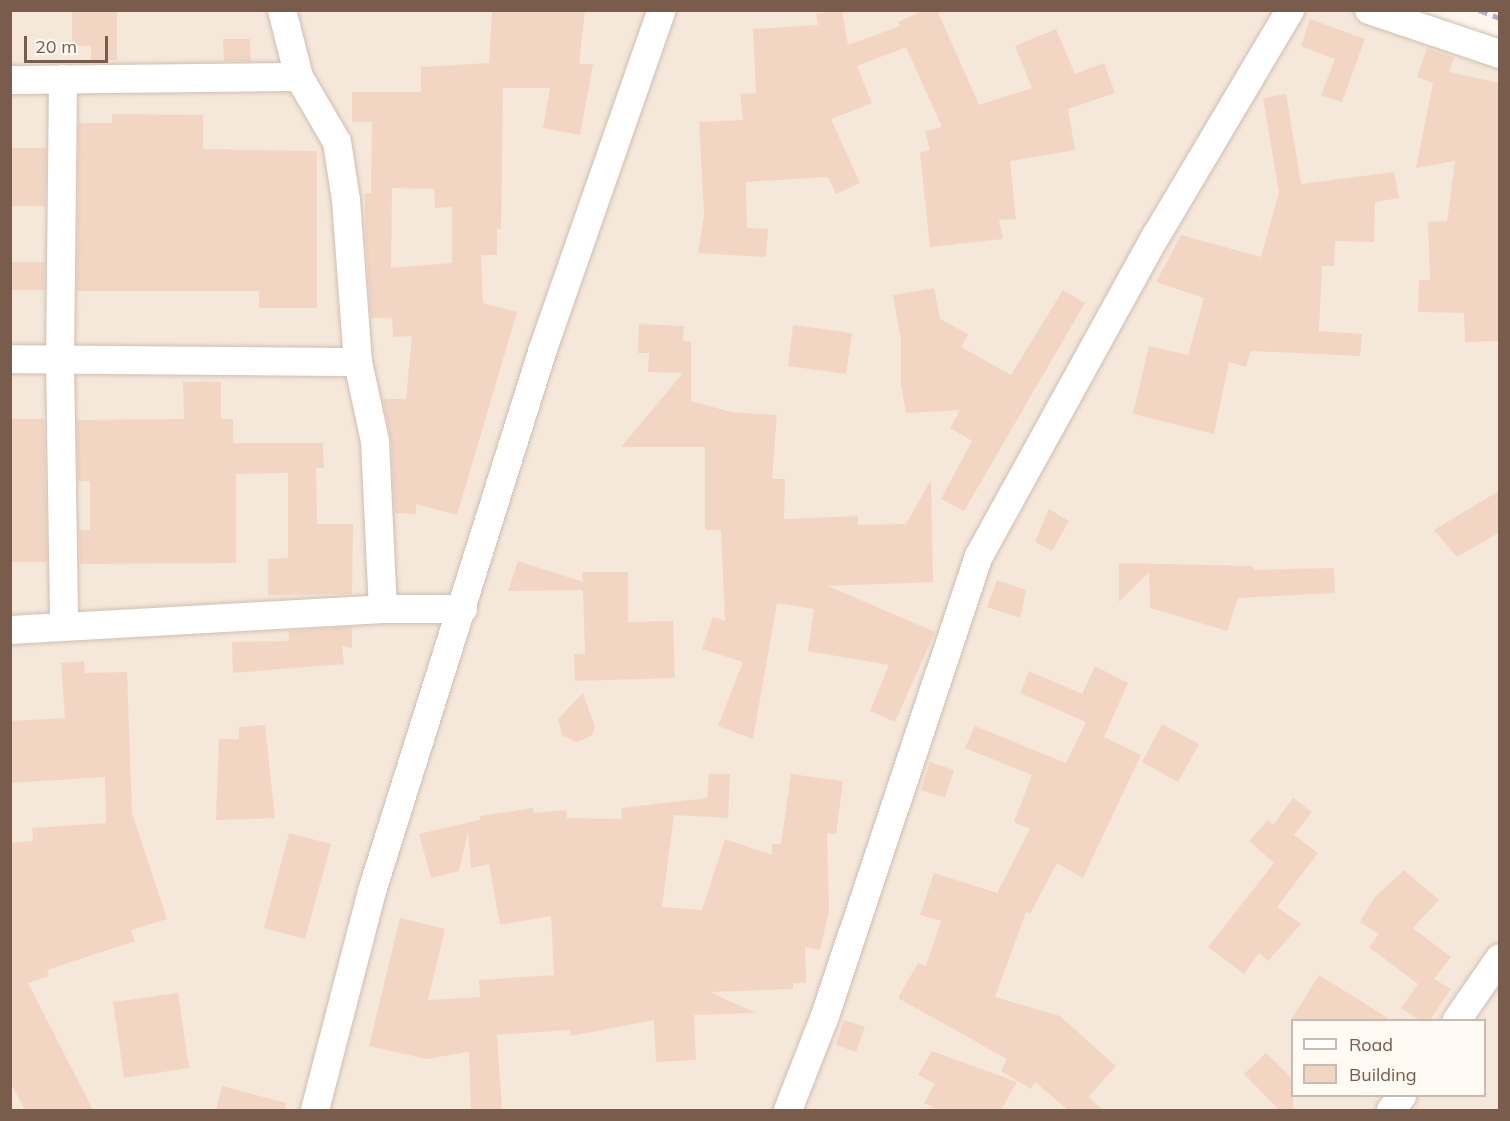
<!DOCTYPE html>
<html>
<head>
<meta charset="utf-8">
<style>
	body { margin:0 }
	#map { position:relative; width:1510px; height:1121px; overflow:hidden; background:#fdf6ec; font-family:Mulish,sans-serif }
	div>[style] { position:absolute }
	.residential>* { inset:0; background:#f5e8da }
	.building>* { inset:0; background:#f3d5c3 }
	.roads { filter:drop-shadow(0 0 2px #d1beb0) drop-shadow(0 0 2px #d1beb0) }
	.minor>* { height:28px; margin:-14px; padding:0 14px; transform-origin:14px; border-radius:14px; background:#fff }
	.rail>* { height:4.5px; margin-top:-2.25px; transform-origin:0; background:repeating-linear-gradient(90deg,#b9a8c9 0 9px,transparent 0 15px) }
	span { translate:-50% -50%; white-space:nowrap; text-align:center; line-height:1.15; -webkit-text-stroke:4.5px #fffaf3; paint-order:stroke }
	.frame { position:absolute; inset:0; border:12px solid #7a5c4d; pointer-events:none }
	.legend { position:absolute; left:1291px; top:1019px; width:195px; height:78px; box-sizing:border-box; background:#fffaf3; border:2px solid #cabbb1; margin:0; padding:8px 10px; list-style:none; font-size:18px; color:#7a5c4d }
	.legend li { display:flex; align-items:center; gap:12px; height:30px }
	.legend b { width:30px; border:2px solid #cabbb1 }
	.scale { position:absolute; left:24px; top:36px; width:84px; height:27px; box-sizing:border-box; border:3px solid #7a5c4d; border-top:0; padding-left:8px; font-size:18px; line-height:21px; white-space:nowrap; color:#7a5c4d; -webkit-text-stroke:4px #fffaf3; paint-order:stroke }
</style>
</head>
<body>
<div id="map">
	<div class="residential">
		<div style="clip-path:polygon(evenodd,1368px 10px,1499px 60px,1499px 1110px,11px 1110px,10px 11px,1368px 10px,1292px 1020px,1484px 1020px,1484px 1096px,1292px 1096px,1292px 1020px)"></div>
	</div>
	<div class="building">
		<div style="clip-path:polygon(72px 10px,117px 10px,117px 60px,91px 60px,91px 46px,72px 46px)"></div>
		<div style="clip-path:polygon(evenodd,537px 10px,585px 10px,579px 64px,593px 64px,580px 135px,543px 128px,550px 88px,503px 88px,501px 230px,497px 228px,497px 255px,481px 255px,483px 303px,517px 312px,457px 515px,416px 504px,416px 514px,395px 513px,391px 440px,383px 399px,406px 399px,412px 336px,393px 337px,392px 318px,371px 318px,365px 227px,365px 193px,371px 193px,372px 122px,352px 122px,352px 92px,421px 92px,421px 67px,489px 63px,492px 11px,537px 10px,392px 188px,434px 189px,435px 208px,452px 207px,452px 263px,391px 268px,392px 188px)"></div>
		<div style="clip-path:polygon(842px 10px,848px 45px,900px 26px,898px 22px,925px 10px,937px 10px,979px 105px,1032px 88px,1015px 46px,1056px 29px,1075px 74px,1104px 63px,1115px 93px,1068px 109px,1075px 150px,1010px 161px,1016px 219px,999px 220px,1003px 239px,930px 247px,920px 153px,930px 150px,925px 131px,942px 127px,906px 47px,857px 66px,872px 103px,831px 119px,860px 183px,836px 194px,828px 177px,746px 182px,747px 228px,768px 229px,766px 257px,698px 253px,704px 215px,699px 122px,743px 120px,740px 94px,756px 93px,753px 29px,818px 25px,816px 14px)"></div>
		<div style="clip-path:polygon(1310px 19px,1365px 39px,1342px 102px,1321px 95px,1335px 59px,1301px 46px)"></div>
		<div style="clip-path:polygon(223px 39px,250px 39px,251px 61px,224px 61px)"></div>
		<div style="clip-path:polygon(1427px 48px,1454px 58px,1449px 72px,1500px 83px,1500px 341px,1465px 342px,1464px 313px,1418px 312px,1419px 280px,1430px 280px,1428px 222px,1447px 221px,1455px 161px,1416px 168px,1433px 83px,1417px 77px)"></div>
		<div style="clip-path:polygon(1286px 94px,1301px 184px,1394px 172px,1399px 198px,1375px 202px,1374px 242px,1335px 241px,1334px 266px,1322px 266px,1319px 331px,1362px 334px,1360px 356px,1251px 351px,1246px 367px,1229px 362px,1214px 434px,1133px 414px,1149px 346px,1188px 355px,1204px 298px,1156px 282px,1181px 235px,1261px 257px,1279px 192px,1263px 98px)"></div>
		<div style="clip-path:polygon(112px 114px,203px 115px,203px 149px,317px 151px,317px 308px,259px 308px,259px 291px,77px 291px,79px 123px,112px 123px)"></div>
		<div style="clip-path:polygon(10px 148px,46px 148px,45px 206px,10px 206px)"></div>
		<div style="clip-path:polygon(10px 262px,45px 262px,44px 290px,10px 290px)"></div>
		<div style="clip-path:polygon(934px 288px,940px 319px,968px 334px,961px 347px,1011px 375px,1063px 290px,1085px 303px,964px 511px,941px 499px,972px 441px,950px 428px,960px 410px,906px 413px,901px 385px,901px 341px,893px 295px)"></div>
		<div style="clip-path:polygon(639px 324px,684px 326px,683px 341px,691px 341px,691px 401px,731px 412px,777px 415px,772px 479px,785px 479px,784px 519px,858px 516px,858px 525px,906px 524px,931px 480px,933px 582px,828px 586px,935px 632px,895px 722px,870px 711px,889px 665px,808px 651px,814px 609px,777px 603px,753px 739px,718px 726px,743px 662px,702px 649px,713px 617px,725px 621px,721px 530px,705px 530px,705px 447px,621px 447px,683px 373px,648px 372px,649px 353px,638px 353px)"></div>
		<div style="clip-path:polygon(793px 325px,852px 333px,846px 374px,788px 366px)"></div>
		<div style="clip-path:polygon(183px 382px,221px 382px,221px 419px,233px 419px,233px 443px,323px 443px,324px 468px,316px 468px,317px 524px,353px 524px,352px 594px,268px 595px,268px 559px,288px 558px,288px 473px,236px 474px,236px 563px,80px 564px,79px 530px,90px 530px,90px 481px,78px 481px,77px 420px,184px 419px)"></div>
		<div style="clip-path:polygon(10px 419px,44px 419px,47px 562px,10px 562px)"></div>
		<div style="clip-path:polygon(1500px 490px,1500px 532px,1457px 557px,1434px 530px)"></div>
		<div style="clip-path:polygon(1049px 509px,1069px 521px,1052px 551px,1035px 542px)"></div>
		<div style="clip-path:polygon(518px 561px,583px 582px,582px 572px,628px 572px,628px 622px,673px 621px,675px 678px,575px 681px,574px 654px,585px 654px,583px 590px,508px 591px)"></div>
		<div style="clip-path:polygon(1119px 563px,1252px 566px,1255px 570px,1334px 568px,1335px 593px,1238px 598px,1227px 631px,1150px 608px,1149px 572px,1119px 602px)"></div>
		<div style="clip-path:polygon(997px 580px,1026px 590px,1020px 618px,987px 607px)"></div>
		<div style="clip-path:polygon(352px 627px,352px 648px,342px 646px,344px 664px,233px 673px,232px 642px,289px 641px,289px 631px)"></div>
		<div style="clip-path:polygon(84px 661px,85px 673px,127px 672px,132px 813px,167px 919px,131px 930px,135px 941px,47px 970px,49px 976px,28px 983px,93px 1110px,25px 1110px,10px 1082px,10px 843px,33px 841px,32px 828px,106px 823px,105px 777px,10px 783px,10px 721px,65px 718px,61px 663px)"></div>
		<div style="clip-path:polygon(1095px 666px,1128px 683px,1104px 737px,1141px 755px,1083px 878px,1057px 863px,1030px 914px,1026px 912px,995px 997px,1060px 1016px,1116px 1066px,1088px 1097px,1103px 1110px,1068px 1110px,1035px 1082px,1031px 1089px,1001px 1071px,1007px 1059px,898px 998px,918px 963px,926px 966px,941px 921px,920px 915px,934px 873px,997px 893px,1030px 829px,1014px 822px,1032px 775px,965px 748px,975px 726px,1066px 763px,1086px 722px,1020px 693px,1029px 671px,1082px 694px)"></div>
		<div style="clip-path:polygon(583px 693px,595px 727px,592px 735px,577px 742px,562px 735px,558px 719px)"></div>
		<div style="clip-path:polygon(1162px 724px,1199px 744px,1178px 782px,1142px 762px)"></div>
		<div style="clip-path:polygon(265px 725px,275px 818px,216px 820px,219px 739px,239px 739px,239px 727px)"></div>
		<div style="clip-path:polygon(930px 762px,954px 770px,945px 798px,921px 790px)"></div>
		<div style="clip-path:polygon(709px 774px,730px 774px,728px 818px,674px 815px,662px 907px,702px 910px,725px 839px,772px 855px,772px 844px,781px 844px,791px 774px,843px 781px,836px 834px,827px 833px,829px 911px,820px 950px,805px 947px,806px 983px,793px 983px,793px 989px,710px 992px,756px 1013px,694px 1015px,696px 1060px,656px 1062px,654px 1020px,571px 1036px,570px 1030px,497px 1035px,502px 1110px,471px 1110px,469px 1052px,426px 1059px,369px 1046px,400px 918px,445px 929px,428px 1000px,480px 997px,479px 980px,554px 975px,551px 916px,500px 925px,489px 864px,471px 868px,468px 832px,459px 871px,431px 878px,419px 834px,480px 820px,480px 816px,533px 808px,534px 813px,566px 810px,567px 818px,622px 819px,621px 808px,707px 798px)"></div>
		<div style="clip-path:polygon(1293px 798px,1312px 812px,1294px 835px,1318px 853px,1277px 907px,1301px 924px,1268px 961px,1259px 953px,1244px 974px,1208px 947px,1274px 863px,1249px 841px,1268px 820px,1273px 825px)"></div>
		<div style="clip-path:polygon(289px 833px,331px 844px,305px 939px,264px 928px)"></div>
		<div style="clip-path:polygon(1404px 870px,1439px 900px,1413px 928px,1451px 957px,1434px 979px,1451px 989px,1430px 1020px,1420px 1020px,1401px 1008px,1418px 984px,1369px 947px,1379px 934px,1360px 922px,1374px 898px)"></div>
		<div style="clip-path:polygon(1319px 975px,1391px 1020px,1291px 1020px)"></div>
		<div style="clip-path:polygon(178px 993px,189px 1068px,124px 1078px,113px 1002px)"></div>
		<div style="clip-path:polygon(844px 1020px,865px 1027px,856px 1052px,836px 1045px)"></div>
		<div style="clip-path:polygon(932px 1051px,1017px 1082px,1001px 1110px,938px 1110px,924px 1103px,935px 1084px,918px 1075px)"></div>
		<div style="clip-path:polygon(1266px 1053px,1293px 1079px,1293px 1110px,1279px 1110px,1244px 1074px)"></div>
		<div style="clip-path:polygon(222px 1086px,286px 1103px,285px 1110px,216px 1110px)"></div>
	</div>
	<div class="roads">
		<div class="minor">
			<div style="left:282px;top:10px;width:69px;rotate:75.8deg"></div>
			<div style="left:299px;top:77px;width:75px;rotate:59.7deg"></div>
			<div style="left:337px;top:142px;width:59px;rotate:81.2deg"></div>
			<div style="left:346px;top:200px;width:162px;rotate:85.8deg"></div>
			<div style="left:358px;top:362px;width:81px;rotate:77.9deg"></div>
			<div style="left:375px;top:441px;width:168px;rotate:87.3deg"></div>
			<div style="left:1369px;top:10px;width:138px;rotate:18.6deg"></div>
			<div style="left:63px;top:79px;width:282px;rotate:90.6deg"></div>
			<div style="left:60px;top:361px;width:264px;rotate:89.1deg"></div>
			<div style="left:10px;top:80px;width:289px;rotate:-0.6deg"></div>
			<div style="left:10px;top:359px;width:348px;rotate:0.5deg"></div>
			<div style="left:10px;top:630px;width:374px;rotate:-3.2deg"></div>
			<div style="left:383px;top:609px;width:80px"></div>
			<div style="left:1457px;top:1020px;width:75px;rotate:-55.3deg"></div>
			<div style="left:315px;top:1110px;width:226px;rotate:-75.4deg"></div>
			<div style="left:372px;top:891px;width:568px;rotate:-72.49deg"></div>
			<div style="left:543px;top:349px;width:359px;rotate:-70.7deg"></div>
			<div style="left:788px;top:1110px;width:101px;rotate:-68.5deg"></div>
			<div style="left:825px;top:1016px;width:485px;rotate:-71.5deg"></div>
			<div style="left:979px;top:556px;width:366px;rotate:-61.1deg"></div>
			<div style="left:1156px;top:236px;width:263px;rotate:-59.3deg"></div>
			<div style="left:1391px;top:1110px;width:18px;rotate:-52deg"></div>
		</div>
	</div>
	<div class="rail">
		<div style="left:1479px;top:10px;width:22px;rotate:21deg"></div>
	</div>
	<div class="frame"></div>
	<ul class="legend">
	<li><b style="height:8px;background:#fff"></b>Road</li>
	<li><b style="height:16px;background:#f3d5c3"></b>Building</li>
	</ul>
	<div class="scale">20 m</div>
</div>
</body>
</html>
